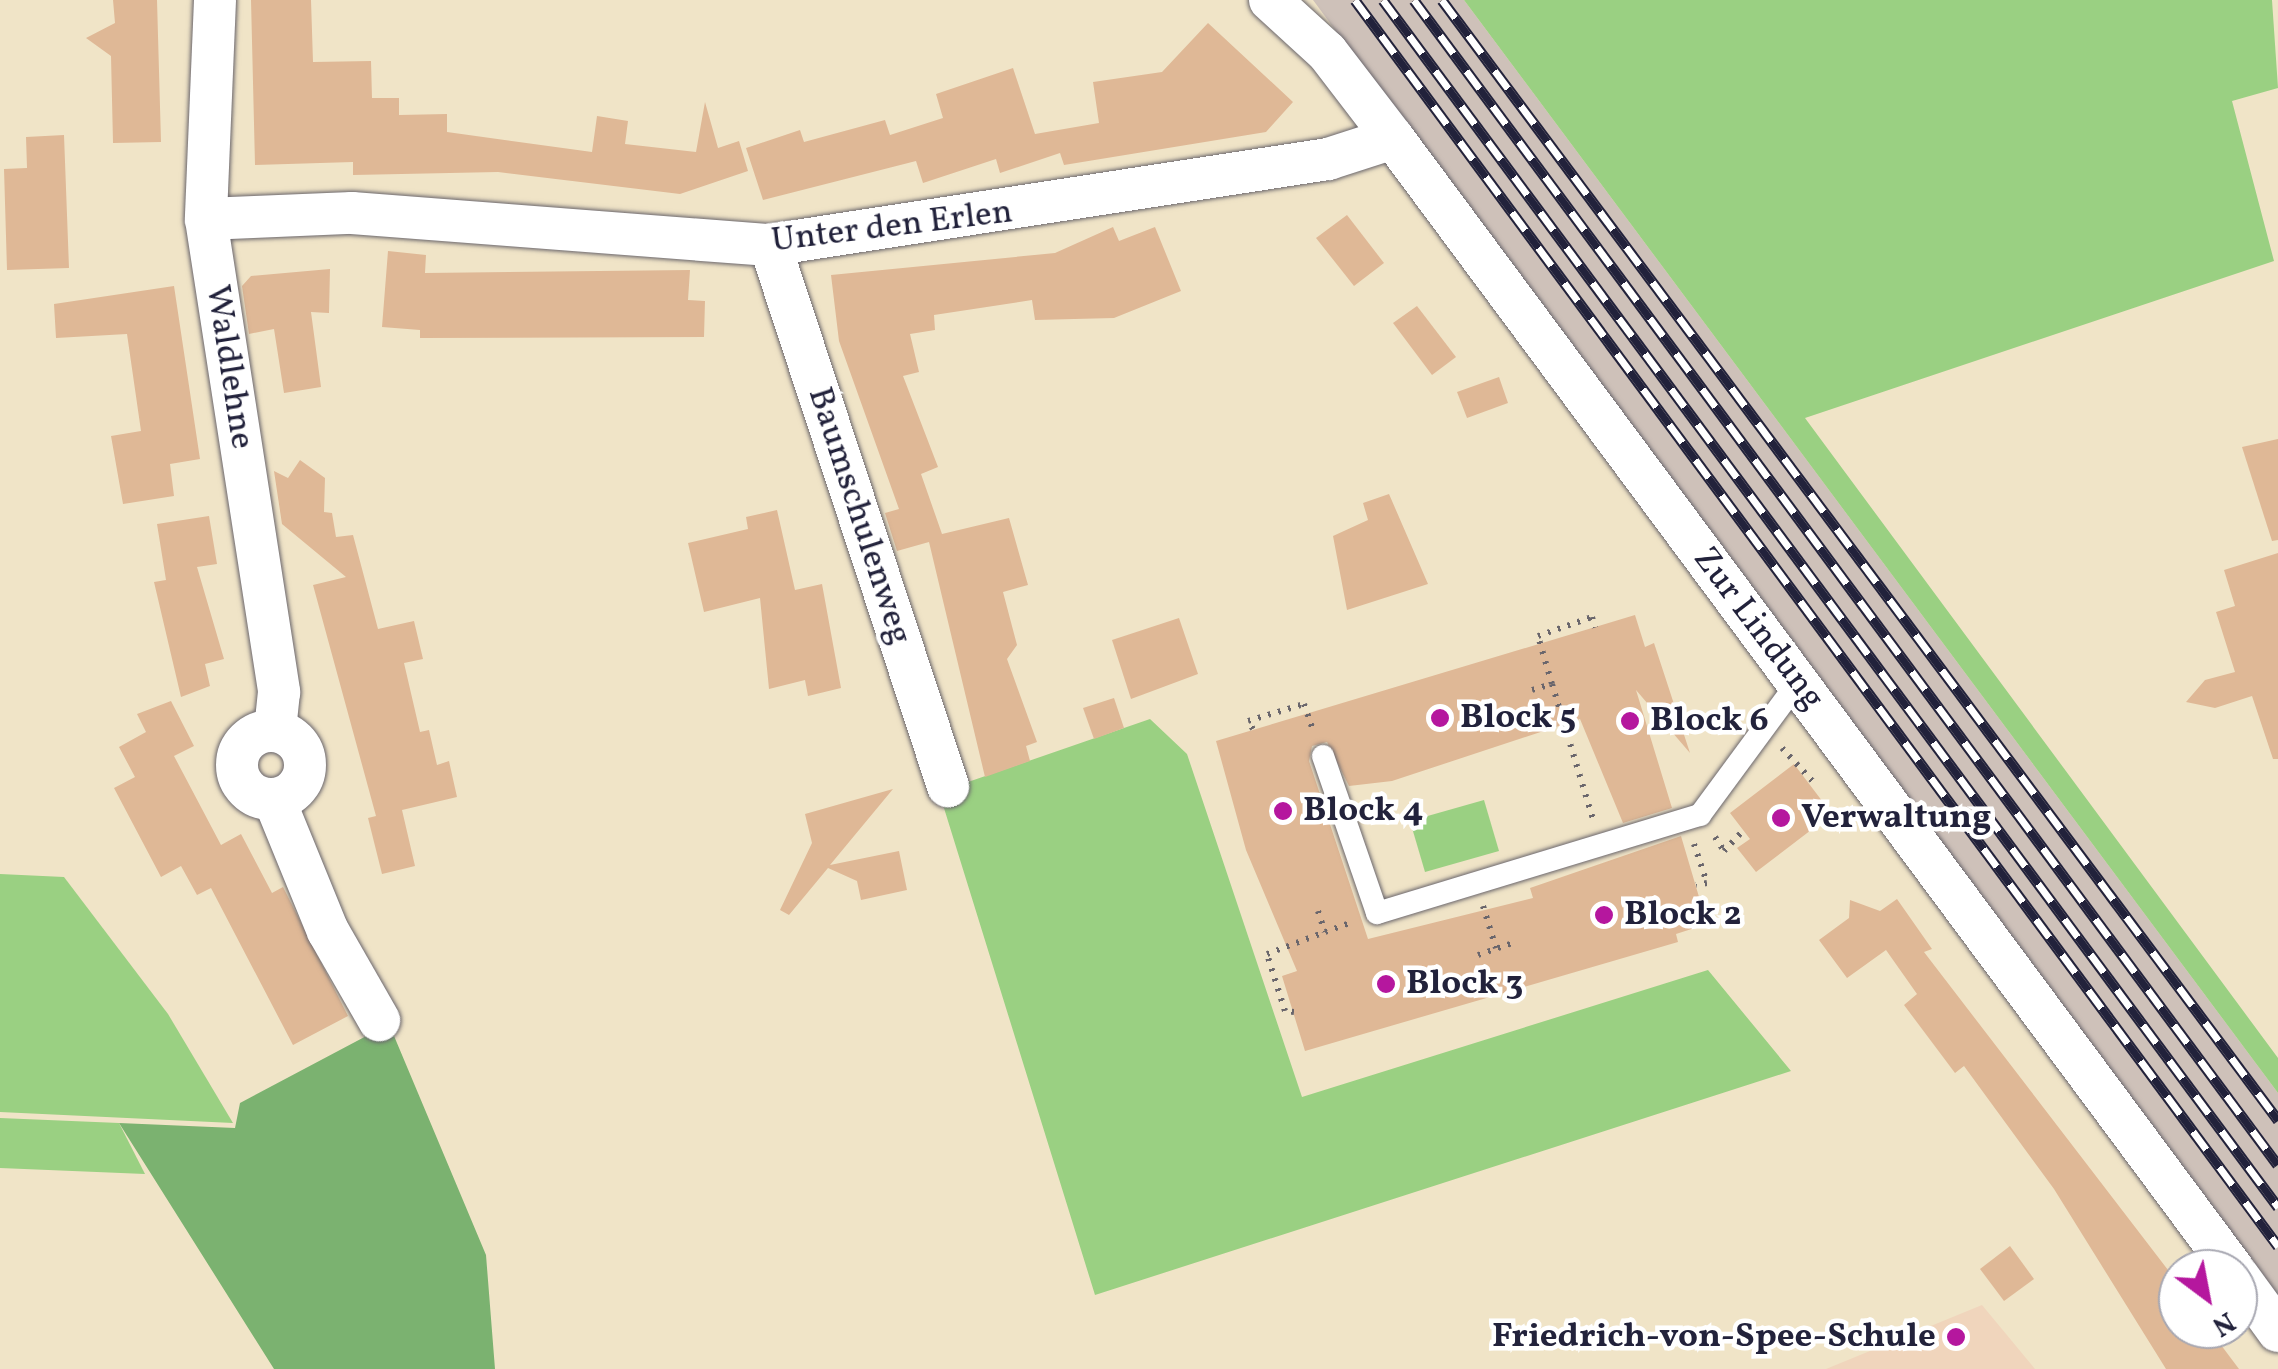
<!DOCTYPE html>
<html>
<head>
<meta charset="utf-8">
<style>
	body { margin:0 }
	#map { position:relative; width:2278px; height:1369px; overflow:hidden; background:#f0e4c7; font-family:Vollkorn,serif }
	div>[style] { position:absolute }
	.built>* { inset:0; background:#f0d5bc }
	.industrial>* { inset:0; background:#cec1b9 }
	.green>* { inset:0; background:#9ad082 }
	.forest>* { inset:0; background:#7bb270 }
	.building>* { inset:0; background:#dfb896 }
	.path>* { height:6px; margin-top:-3px; transform-origin:0; background:repeating-linear-gradient(90deg,#6a666c 0 2.5px,transparent 0 10.5px) }
	.roads { filter:drop-shadow(0 0 2px #6a666c) drop-shadow(0 0 2px #6a666c) }
	.lane>* { height:22px; margin:-11px; padding:0 11px; transform-origin:11px; border-radius:11px; background:#fff }
	.street>* { height:42px; margin:-21px; padding:0 21px; transform-origin:21px; border-radius:21px; background:#fff }
	.street>.ring { margin:-21px; padding:0; box-sizing:content-box; background:none; border:42px solid #fff; border-radius:50% }
	.rail>* { height:11px; margin-top:-5.5px; transform-origin:0; background:repeating-linear-gradient(90deg,#fff 0 22px,#22223b 0 44px); box-sizing:border-box; border-block:2px solid #22223b }
	.dots>* { width:28px; height:28px; translate:-50% -50%; box-sizing:border-box; border:5px solid #fff; border-radius:50% }
	span { translate:-50% -50%; white-space:nowrap; text-align:center; line-height:1.15; -webkit-text-stroke:9px #fff; paint-order:stroke }
	.street-label { font-size:35px; color:#22223b }
	.poi-label { font-size:35px; color:#22223b; font-weight:700 }
	.left { translate:0 -50%; text-align:left }
	.right { translate:-100% -50%; text-align:right }
	.north { position:absolute; left:2158px; top:1249px; width:100px; height:100px; box-sizing:border-box; background:#fff; border:2px solid #a7a7b1; border-radius:50%; rotate:148deg; font-size:28px; font-weight:700; line-height:40px; text-align:center; color:#22223b }
	.north::after { content:''; display:block; margin:auto; width:35px; height:45px; background:#b5179e; clip-path:polygon(50% 0,100% 100%,50% 72%,0 100%) }
</style>
</head>
<body>
<div id="map">
	<div class="built">
		<div style="clip-path:polygon(1982px 1305px,2035px 1369px,1826px 1369px)"></div>
	</div>
	<div class="industrial">
		<div style="clip-path:polygon(1313px 0,1464px 0,2278px 1093px,2278px 1308px)"></div>
	</div>
	<div class="green">
		<div style="clip-path:polygon(1464px 0,2272px 0,2278px 88px,2232px 101px,2274px 261px,1805px 418px,2278px 1058px,2278px 1093px)"></div>
		<div style="clip-path:polygon(1150px 719px,1187px 754px,1302px 1097px,1708px 970px,1791px 1071px,1095px 1295px,939px 792px)"></div>
		<div style="clip-path:polygon(1484px 800px,1499px 851px,1425px 872px,1410px 821px)"></div>
		<div style="clip-path:polygon(0 874px,64px 877px,168px 1014px,233px 1123px,0 1112px)"></div>
		<div style="clip-path:polygon(0 1118px,119px 1123px,145px 1174px,0 1168px)"></div>
	</div>
	<div class="forest">
		<div style="clip-path:polygon(389px 1024px,486px 1255px,495px 1369px,274px 1369px,119px 1123px,235px 1128px,240px 1103px)"></div>
	</div>
	<div class="building">
		<div style="clip-path:polygon(113px 0,157px 0,161px 142px,113px 143px,111px 56px,86px 38px,115px 23px)"></div>
		<div style="clip-path:polygon(251px 0,311px 0,313px 62px,371px 61px,372px 98px,399px 98px,399px 115px,447px 114px,447px 132px,592px 152px,597px 116px,628px 121px,625px 144px,696px 152px,705px 102px,718px 148px,739px 141px,748px 171px,680px 194px,498px 172px,353px 175px,353px 162px,255px 165px)"></div>
		<div style="clip-path:polygon(1208px 23px,1293px 102px,1266px 132px,1064px 165px,1060px 153px,1000px 173px,996px 159px,923px 183px,916px 161px,763px 200px,746px 148px,800px 130px,804px 142px,885px 120px,890px 135px,943px 118px,936px 94px,1013px 68px,1035px 134px,1099px 123px,1093px 82px,1162px 72px)"></div>
		<div style="clip-path:polygon(64px 135px,69px 268px,7px 270px,4px 169px,27px 168px,26px 137px)"></div>
		<div style="clip-path:polygon(1347px 215px,1384px 263px,1354px 286px,1316px 238px)"></div>
		<div style="clip-path:polygon(1113px 227px,1119px 241px,1155px 227px,1181px 291px,1114px 318px,1035px 320px,1032px 300px,934px 315px,935px 330px,910px 334px,919px 372px,903px 376px,938px 467px,921px 474px,942px 534px,1009px 518px,1028px 585px,1003px 592px,1017px 645px,1007px 659px,1037px 742px,1026px 746px,1030px 761px,985px 777px,929px 542px,897px 551px,885px 513px,899px 509px,839px 341px,831px 275px,1055px 253px)"></div>
		<div style="clip-path:polygon(388px 251px,426px 255px,425px 273px,690px 270px,688px 300px,705px 301px,704px 337px,420px 338px,420px 330px,382px 327px)"></div>
		<div style="clip-path:polygon(330px 269px,329px 313px,311px 312px,321px 387px,284px 393px,274px 329px,249px 334px,242px 286px,251px 276px)"></div>
		<div style="clip-path:polygon(174px 286px,200px 459px,170px 464px,174px 496px,123px 504px,111px 436px,141px 431px,127px 334px,56px 338px,54px 304px)"></div>
		<div style="clip-path:polygon(1417px 306px,1456px 357px,1432px 375px,1393px 323px)"></div>
		<div style="clip-path:polygon(1499px 377px,1508px 403px,1467px 418px,1457px 392px)"></div>
		<div style="clip-path:polygon(2278px 439px,2278px 540px,2272px 541px,2242px 447px)"></div>
		<div style="clip-path:polygon(300px 460px,325px 478px,324px 512px,332px 513px,336px 537px,353px 535px,378px 629px,414px 621px,423px 659px,404px 663px,420px 732px,429px 730px,437px 765px,449px 761px,457px 797px,402px 810px,415px 866px,382px 874px,368px 818px,376px 816px,313px 585px,346px 577px,282px 524px,274px 471px,288px 478px)"></div>
		<div style="clip-path:polygon(1389px 494px,1428px 584px,1347px 610px,1333px 536px,1368px 520px,1363px 503px)"></div>
		<div style="clip-path:polygon(777px 510px,795px 590px,822px 584px,841px 688px,808px 696px,805px 680px,769px 689px,760px 598px,704px 612px,688px 543px,748px 529px,746px 517px)"></div>
		<div style="clip-path:polygon(209px 516px,217px 564px,197px 567px,224px 659px,205px 664px,210px 686px,181px 697px,154px 582px,166px 580px,157px 524px)"></div>
		<div style="clip-path:polygon(2278px 553px,2278px 759px,2273px 759px,2252px 696px,2215px 708px,2186px 702px,2205px 680px,2235px 672px,2216px 612px,2235px 606px,2224px 570px)"></div>
		<div style="clip-path:polygon(1635px 615px,1645px 647px,1654px 643px,1690px 753px,1636px 690px,1672px 808px,1623px 823px,1580px 719px,1392px 781px,1349px 786px,1327px 742px,1312px 746px,1309px 761px,1368px 939px,1533px 898px,1530px 888px,1681px 836px,1707px 924px,1676px 934px,1678px 942px,1305px 1051px,1282px 976px,1297px 971px,1246px 850px,1216px 741px)"></div>
		<div style="clip-path:polygon(1179px 618px,1198px 674px,1131px 699px,1112px 640px)"></div>
		<div style="clip-path:polygon(1114px 698px,1124px 728px,1094px 739px,1083px 708px)"></div>
		<div style="clip-path:polygon(171px 701px,194px 746px,174px 756px,221px 845px,241px 834px,272px 893px,283px 887px,348px 1016px,293px 1045px,211px 888px,197px 895px,181px 866px,161px 877px,114px 788px,135px 777px,119px 747px,146px 732px,137px 714px)"></div>
		<div style="clip-path:polygon(1794px 764px,1832px 814px,1756px 872px,1737px 848px,1750px 839px,1730px 813px)"></div>
		<div style="clip-path:polygon(893px 789px,830px 865px,899px 851px,907px 890px,861px 900px,857px 881px,828px 868px,789px 915px,780px 910px,812px 843px,805px 814px)"></div>
		<div style="clip-path:polygon(1897px 899px,1932px 949px,1924px 952px,2178px 1283px,2178px 1329px,2209px 1329px,2239px 1369px,2166px 1369px,2054px 1189px,1964px 1066px,1955px 1073px,1904px 1005px,1917px 994px,1886px 950px,1847px 978px,1819px 940px,1849px 918px,1850px 900px,1880px 911px)"></div>
		<div style="clip-path:polygon(2010px 1246px,2034px 1279px,2004px 1301px,1980px 1269px)"></div>
	</div>
	<div class="path">
		<div style="left:1552px;top:684px;width:50px;rotate:-106.3deg"></div>
		<div style="left:1538px;top:636px;width:57px;rotate:-19.4deg"></div>
		<div style="left:1592px;top:617px;width:11px;rotate:75deg"></div>
		<div style="left:1532px;top:690px;width:21px;rotate:-17deg"></div>
		<div style="left:1552px;top:684px;width:144px;rotate:73.1deg"></div>
		<div style="left:1253px;top:729px;width:9px;rotate:-122deg"></div>
		<div style="left:1248px;top:721px;width:59px;rotate:-16.9deg"></div>
		<div style="left:1304px;top:704px;width:28px;rotate:71deg"></div>
		<div style="left:1782px;top:748px;width:52px;rotate:47.4deg"></div>
		<div style="left:1715px;top:837px;width:17px;rotate:57deg"></div>
		<div style="left:1724px;top:851px;width:25px;rotate:-47deg"></div>
		<div style="left:1694px;top:844px;width:41px;rotate:71.6deg"></div>
		<div style="left:1707px;top:883px;width:11px;rotate:170deg"></div>
		<div style="left:1483px;top:906px;width:44px;rotate:72.8deg"></div>
		<div style="left:1318px;top:911px;width:22px;rotate:72deg"></div>
		<div style="left:1325px;top:932px;width:30px;rotate:-20deg"></div>
		<div style="left:1478px;top:955px;width:36px;rotate:-19deg"></div>
		<div style="left:1294px;top:1012px;width:9px;rotate:-174deg"></div>
		<div style="left:1285px;top:1011px;width:60px;rotate:-107.5deg"></div>
		<div style="left:1267px;top:954px;width:62px;rotate:-20.8deg"></div>
	</div>
	<div class="roads">
		<div class="lane">
			<div style="left:1323px;top:756px;width:166px;rotate:71deg"></div>
			<div style="left:1377px;top:913px;width:338px;rotate:-16.9deg"></div>
			<div style="left:1700px;top:815px;width:165px;rotate:-53.6deg"></div>
		</div>
		<div class="street">
			<div style="left:215px;top:0;width:219px;rotate:92.4deg"></div>
			<div style="left:206px;top:219px;width:479px;rotate:81.2deg"></div>
			<div style="left:279px;top:692px;width:39px;rotate:96deg"></div>
			<div style="left:1270px;top:0;width:77px;rotate:42.4deg"></div>
			<div style="left:1327px;top:52px;width:108px;rotate:52.5deg"></div>
			<div style="left:1393px;top:138px;width:1409px;rotate:53.4deg"></div>
			<div style="left:206px;top:219px;width:146px;rotate:-2.4deg"></div>
			<div style="left:352px;top:213px;width:419px;rotate:4.4deg"></div>
			<div style="left:770px;top:245px;width:565px;rotate:-8.76deg"></div>
			<div style="left:1328px;top:159px;width:68px;rotate:-17.9deg"></div>
			<div style="left:770px;top:245px;width:570px;rotate:71.79deg"></div>
			<div class="ring" style="left:237px;top:731px;width:26px;height:26px"></div>
			<div style="left:274px;top:799px;width:143px;rotate:67.8deg"></div>
			<div style="left:328px;top:931px;width:103px;rotate:60.2deg"></div>
			<div style="left:2238px;top:1276px;width:68px;rotate:54deg"></div>
		</div>
	</div>
	<div class="rail">
		<div style="left:1355px;top:0;width:1551px;rotate:53.47deg"></div>
		<div style="left:1383px;top:0;width:1503px;rotate:53.44deg"></div>
		<div style="left:1414px;top:0;width:1450px;rotate:53.44deg"></div>
		<div style="left:1442px;top:0;width:1398px;rotate:53.26deg"></div>
	</div>
	<div class="dots">
		<div style="left:1440px;top:718px;background:#b5179e"></div>
		<div style="left:1630px;top:721px;background:#b5179e"></div>
		<div style="left:1283px;top:811px;background:#b5179e"></div>
		<div style="left:1781px;top:818px;background:#b5179e"></div>
		<div style="left:1604px;top:915px;background:#b5179e"></div>
		<div style="left:1386px;top:984px;background:#b5179e"></div>
		<div style="left:1956px;top:1337px;background:#b5179e"></div>
	</div>
	<div class="street-label">
		<span style="left:892px;top:227px;rotate:-7deg">Unter den Erlen</span>
		<span style="left:229px;top:367px;rotate:81deg">Waldlehne</span>
		<span style="left:859px;top:516px;rotate:72deg">Baumschulenweg</span>
		<span style="left:1758px;top:629px;rotate:53deg">Zur Lindung</span>
	</div>
	<div class="poi-label">
		<span class="left" style="left:1460px;top:718px">Block 5</span>
		<span class="left" style="left:1650px;top:721px">Block 6</span>
		<span class="left" style="left:1303px;top:811px">Block 4</span>
		<span class="left" style="left:1801px;top:818px">Verwaltung</span>
		<span class="left" style="left:1624px;top:915px">Block 2</span>
		<span class="left" style="left:1406px;top:984px">Block 3</span>
		<span class="right" style="left:1936px;top:1337px">Friedrich-von-Spee-Schule</span>
	</div>
	<div class="north">N</div>
</div>
</body>
</html>
